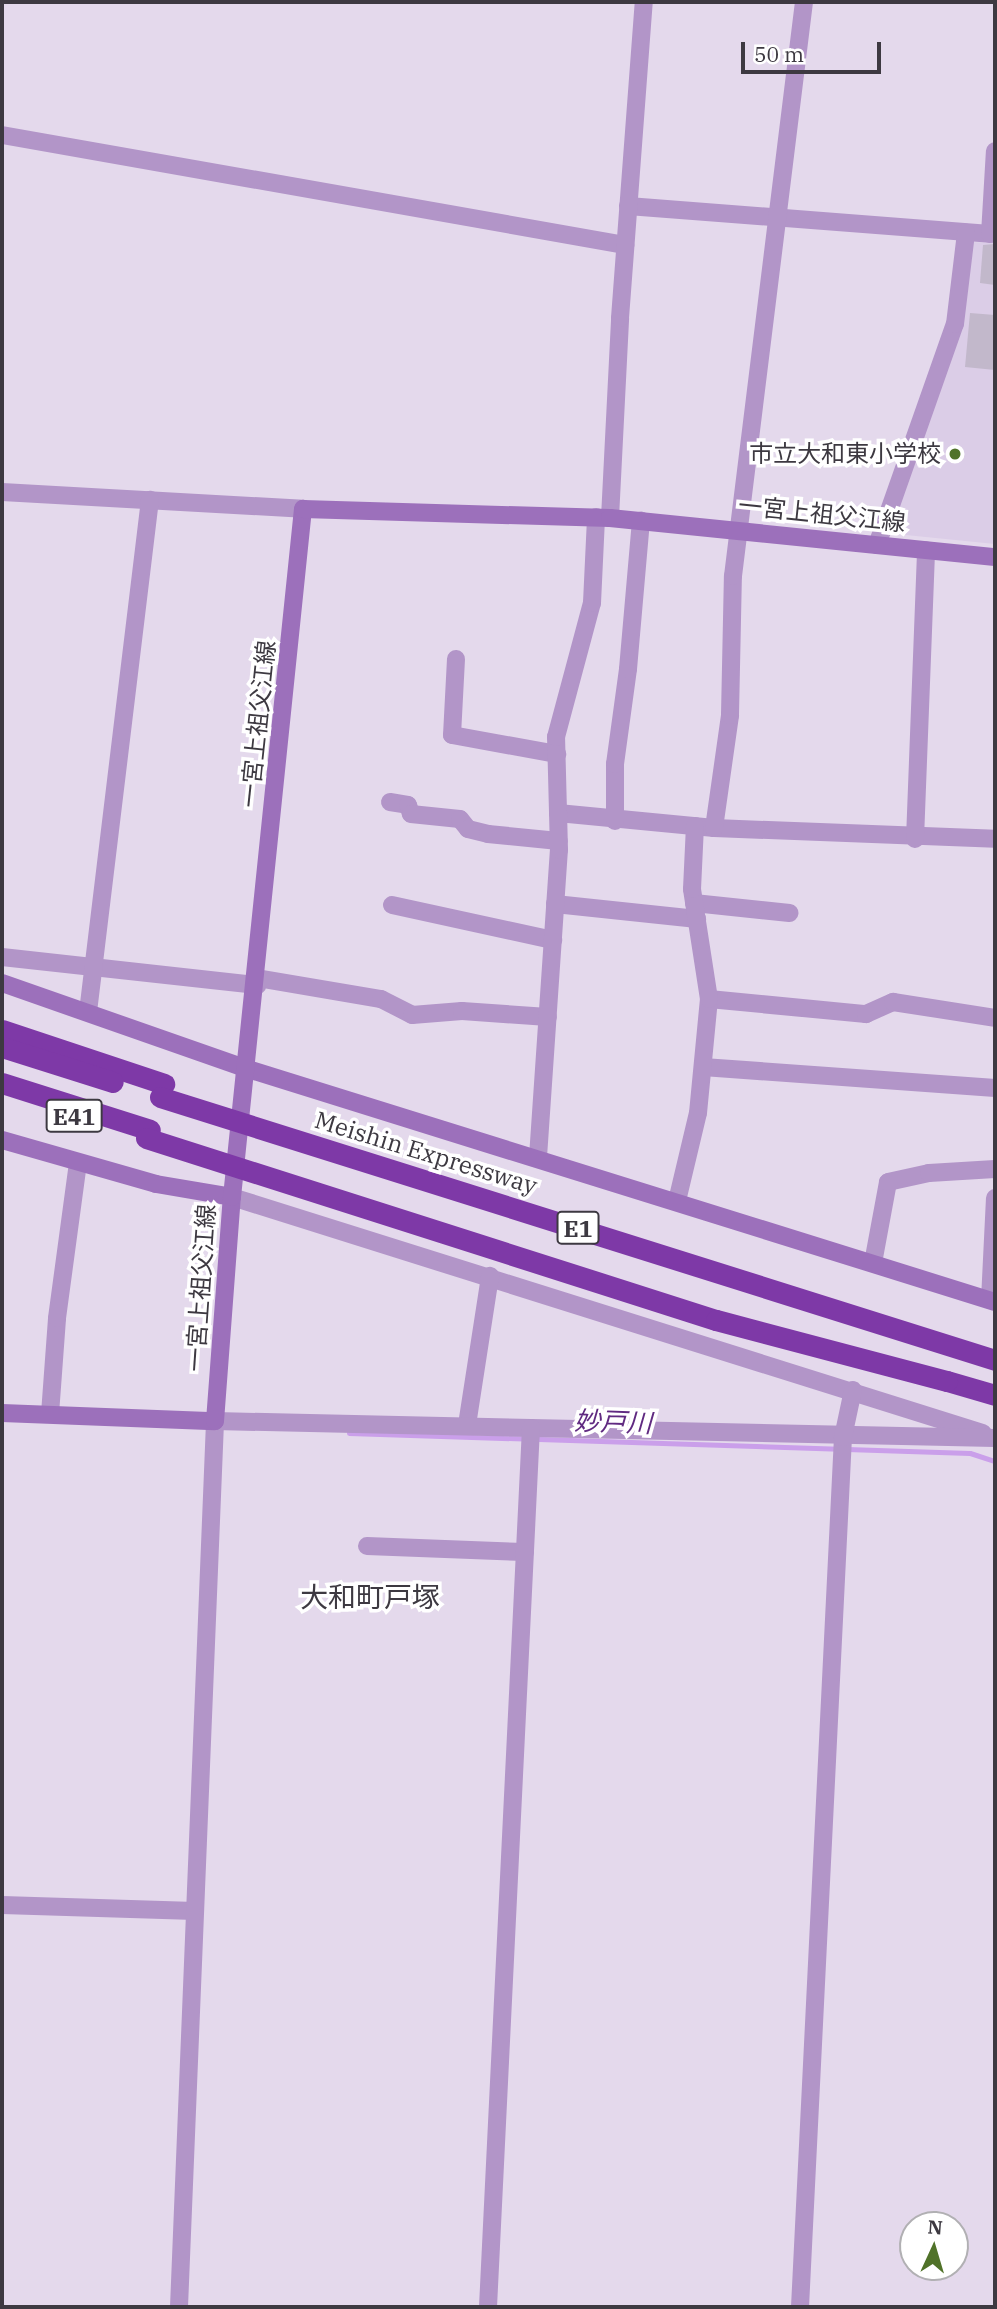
<!DOCTYPE html>
<html>
<head>
<meta charset="utf-8">
<style>
	body { margin:0 }
	#map { position:relative; width:997px; height:2309px; overflow:hidden; background:#e4d9ec; font-family:"IBM Plex Serif","Noto Sans JP",serif }
	div>[style] { position:absolute }
	.built>* { inset:0; background:#dbcde7 }
	.stream>* { height:5px; margin:-2.5px; padding:0 2.5px; transform-origin:2.5px; border-radius:2.5px; background:#ca9fea }
	.building>* { inset:0; background:#c2b8cb }
	.street>* { height:18px; margin:-9px; padding:0 9px; transform-origin:9px; border-radius:9px; background:#b295c8 }
	.secondary>* { height:18px; margin:-9px; padding:0 9px; transform-origin:9px; border-radius:9px; background:#9c70bb }
	.highway>* { height:21px; margin:-10.5px; padding:0 10.5px; transform-origin:10.5px; border-radius:10.5px; background:#7e39a7 }
	.highway-bridge>* { height:21px; margin:-10.5px; padding:0 10.5px; transform-origin:10.5px; border-radius:10.5px; background:#7e39a7 }
	.dots>* { width:19px; height:19px; translate:-50% -50%; box-sizing:border-box; border:4px solid #fff; border-radius:50% }
	span { translate:-50% -50%; white-space:nowrap; text-align:center; line-height:1.15; -webkit-text-stroke:7px #fff; paint-order:stroke }
	.shield-label span { padding:2px 5px; background:#fff; border:2px solid; border-radius:5px; -webkit-text-stroke-width:0 }
	.shield-label { font-size:23px; color:#3d3941; font-weight:700 }
	.poi-label { font-size:24px; color:#3d3941 }
	.right { translate:-100% -50%; text-align:right }
	.street-label { font-size:24px; color:#3d3941 }
	.water-label { font-size:26px; color:#602a81; font-style:italic }
	.quarter-label { font-size:28px; color:#3d3941 }
	.frame { position:absolute; inset:0; border:4px solid #3d3941; pointer-events:none }
	.north { position:absolute; left:899px; top:2211px; width:70px; height:70px; box-sizing:border-box; background:#fff; border:2px solid #b1b0b3; border-radius:50%; rotate:4deg; font-size:19px; font-weight:700; line-height:28px; text-align:center; color:#3d3941 }
	.north::after { content:''; display:block; margin:auto; width:24px; height:32px; background:#507229; clip-path:polygon(50% 0,100% 100%,50% 72%,0 100%) }
	.scale { position:absolute; left:741px; top:42px; width:140px; height:32px; box-sizing:border-box; border:4px solid #3d3941; border-top:0; padding-left:9px; font-size:21px; line-height:24px; white-space:nowrap; color:#3d3941; -webkit-text-stroke:5px #fff; paint-order:stroke }
</style>
</head>
<body>
<div id="map">
	<div class="built">
		<div style="clip-path:polygon(995px 233px,995px 544px,886px 533px,971px 242px,994px 243px)"></div>
	</div>
	<div class="stream">
		<div style="left:349px;top:1433px;width:621px;rotate:1.84deg"></div>
		<div style="left:970px;top:1453px;width:26px;rotate:18deg"></div>
	</div>
	<div class="building">
		<div style="clip-path:polygon(995px 244px,995px 285px,980px 283px,983px 245px)"></div>
		<div style="clip-path:polygon(970px 313px,995px 315px,995px 370px,965px 367px)"></div>
	</div>
	<div class="street">
		<div style="left:2px;top:135px;width:633px;rotate:10.01deg"></div>
		<div style="left:628px;top:206px;width:363px;rotate:4.4deg"></div>
		<div style="left:990px;top:234px;width:83px;rotate:-86.6deg"></div>
		<div style="left:2px;top:492px;width:301px;rotate:3.2deg"></div>
		<div style="left:610px;top:518px;width:200px;rotate:-87.1deg"></div>
		<div style="left:620px;top:318px;width:317px;rotate:-85.7deg"></div>
		<div style="left:877px;top:545px;width:234px;rotate:-70.6deg"></div>
		<div style="left:955px;top:324px;width:92px;rotate:-83.1deg"></div>
		<div style="left:456px;top:659px;width:76px;rotate:93deg"></div>
		<div style="left:452px;top:735px;width:107px;rotate:10.3deg"></div>
		<div style="left:390px;top:802px;width:18px;rotate:9deg"></div>
		<div style="left:408px;top:805px;width:9px;rotate:72deg"></div>
		<div style="left:411px;top:814px;width:49px;rotate:5.8deg"></div>
		<div style="left:460px;top:819px;width:13px;rotate:51deg"></div>
		<div style="left:468px;top:829px;width:21px;rotate:14deg"></div>
		<div style="left:488px;top:834px;width:71px;rotate:5.6deg"></div>
		<div style="left:558px;top:813px;width:157px;rotate:5.5deg"></div>
		<div style="left:714px;top:828px;width:281px;rotate:2.2deg"></div>
		<div style="left:615px;top:821px;width:57px;rotate:-90deg"></div>
		<div style="left:615px;top:764px;width:96px;rotate:-82.2deg"></div>
		<div style="left:628px;top:669px;width:149px;rotate:-85deg"></div>
		<div style="left:714px;top:828px;width:114px;rotate:-81.9deg"></div>
		<div style="left:730px;top:715px;width:139px;rotate:-88.8deg"></div>
		<div style="left:733px;top:576px;width:578px;rotate:-82.95deg"></div>
		<div style="left:915px;top:839px;width:289px;rotate:-87.8deg"></div>
		<div style="left:694px;top:903px;width:96px;rotate:6deg"></div>
		<div style="left:555px;top:904px;width:143px;rotate:6deg"></div>
		<div style="left:392px;top:905px;width:165px;rotate:12.3deg"></div>
		<div style="left:2px;top:957px;width:257px;rotate:6.3deg"></div>
		<div style="left:257px;top:978px;width:126px;rotate:9.6deg"></div>
		<div style="left:381px;top:999px;width:35px;rotate:27deg"></div>
		<div style="left:412px;top:1015px;width:50px;rotate:-4.6deg"></div>
		<div style="left:462px;top:1011px;width:86px;rotate:4deg"></div>
		<div style="left:709px;top:999px;width:158px;rotate:5.5deg"></div>
		<div style="left:866px;top:1014px;width:30px;rotate:-24deg"></div>
		<div style="left:893px;top:1002px;width:103px;rotate:8.9deg"></div>
		<div style="left:88px;top:1012px;width:516px;rotate:-83.1deg"></div>
		<div style="left:703px;top:1067px;width:293px;rotate:4.1deg"></div>
		<div style="left:538px;top:1157px;width:308px;rotate:-86.1deg"></div>
		<div style="left:559px;top:850px;width:113px;rotate:-91.5deg"></div>
		<div style="left:556px;top:737px;width:139px;rotate:-75deg"></div>
		<div style="left:592px;top:603px;width:86px;rotate:-87.3deg"></div>
		<div style="left:232px;top:1197px;width:787px;rotate:17.45deg"></div>
		<div style="left:677px;top:1201px;width:90px;rotate:-76.6deg"></div>
		<div style="left:698px;top:1113px;width:115px;rotate:-84.5deg"></div>
		<div style="left:709px;top:999px;width:111px;rotate:-98.8deg"></div>
		<div style="left:692px;top:889px;width:63px;rotate:-87.3deg"></div>
		<div style="left:873px;top:1263px;width:82px;rotate:-79.5deg"></div>
		<div style="left:888px;top:1182px;width:42px;rotate:-12.4deg"></div>
		<div style="left:929px;top:1173px;width:66px;rotate:-3.5deg"></div>
		<div style="left:990px;top:1300px;width:102px;rotate:-87.2deg"></div>
		<div style="left:50px;top:1414px;width:96px;rotate:-85.8deg"></div>
		<div style="left:57px;top:1318px;width:156px;rotate:-82.3deg"></div>
		<div style="left:467px;top:1425px;width:151px;rotate:-81.2deg"></div>
		<div style="left:367px;top:1546px;width:158px;rotate:2.2deg"></div>
		<div style="left:2px;top:1905px;width:193px;rotate:1.8deg"></div>
		<div style="left:179px;top:2307px;width:887px;rotate:-87.67deg"></div>
		<div style="left:215px;top:1421px;width:780px;rotate:1.25deg"></div>
		<div style="left:488px;top:2307px;width:880px;rotate:-87.2deg"></div>
		<div style="left:800px;top:2307px;width:871px;rotate:-87.17deg"></div>
		<div style="left:843px;top:1437px;width:48px;rotate:-78deg"></div>
	</div>
	<div class="secondary">
		<div style="left:2px;top:983px;width:261px;rotate:19.3deg"></div>
		<div style="left:248px;top:1069px;width:782px;rotate:17.32deg"></div>
		<div style="left:2px;top:1140px;width:160px;rotate:15.9deg"></div>
		<div style="left:156px;top:1184px;width:77px;rotate:9.7deg"></div>
		<div style="left:2px;top:1413px;width:213px;rotate:2.2deg"></div>
		<div style="left:215px;top:1421px;width:225px;rotate:-85.7deg"></div>
		<div style="left:232px;top:1197px;width:692px;rotate:-84.11deg"></div>
		<div style="left:303px;top:509px;width:307px;rotate:1.7deg"></div>
		<div style="left:610px;top:518px;width:387px;rotate:5.8deg"></div>
	</div>
	<div class="highway">
		<div style="left:2px;top:1030px;width:171px;rotate:18.4deg"></div>
		<div style="left:2px;top:1047px;width:116px;rotate:17.5deg"></div>
		<div style="left:2px;top:1083px;width:155px;rotate:17.6deg"></div>
		<div style="left:947px;top:1381px;width:50px;rotate:16.3deg"></div>
	</div>
	<div class="highway-bridge">
		<div style="left:160px;top:1097px;width:875px;rotate:17.48deg"></div>
		<div style="left:146px;top:1138px;width:598px;rotate:17.71deg"></div>
		<div style="left:716px;top:1320px;width:239px;rotate:14.8deg"></div>
	</div>
	<div class="dots">
		<div style="left:955px;top:454px;background:#507229"></div>
	</div>
	<div class="shield-label">
		<span style="left:74px;top:1116px">E41</span>
		<span style="left:578px;top:1228px">E1</span>
	</div>
	<div class="poi-label">
		<span class="right" style="left:941px;top:454px">市立大和東小学校</span>
	</div>
	<div class="street-label">
		<span style="left:822px;top:514px;rotate:6deg">一宮上祖父江線</span>
		<span style="left:258px;top:724px;rotate:-84deg">一宮上祖父江線</span>
		<span style="left:426px;top:1153px;rotate:17deg">Meishin Expressway</span>
		<span style="left:201px;top:1288px;rotate:-86deg">一宮上祖父江線</span>
	</div>
	<div class="water-label">
		<span style="left:613px;top:1422px;rotate:2deg">妙戸川</span>
	</div>
	<div class="quarter-label">
		<span style="left:370px;top:1597px">大和町戸塚</span>
	</div>
	<div class="frame"></div>
	<div class="north">N</div>
	<div class="scale">50 m</div>
</div>
</body>
</html>
